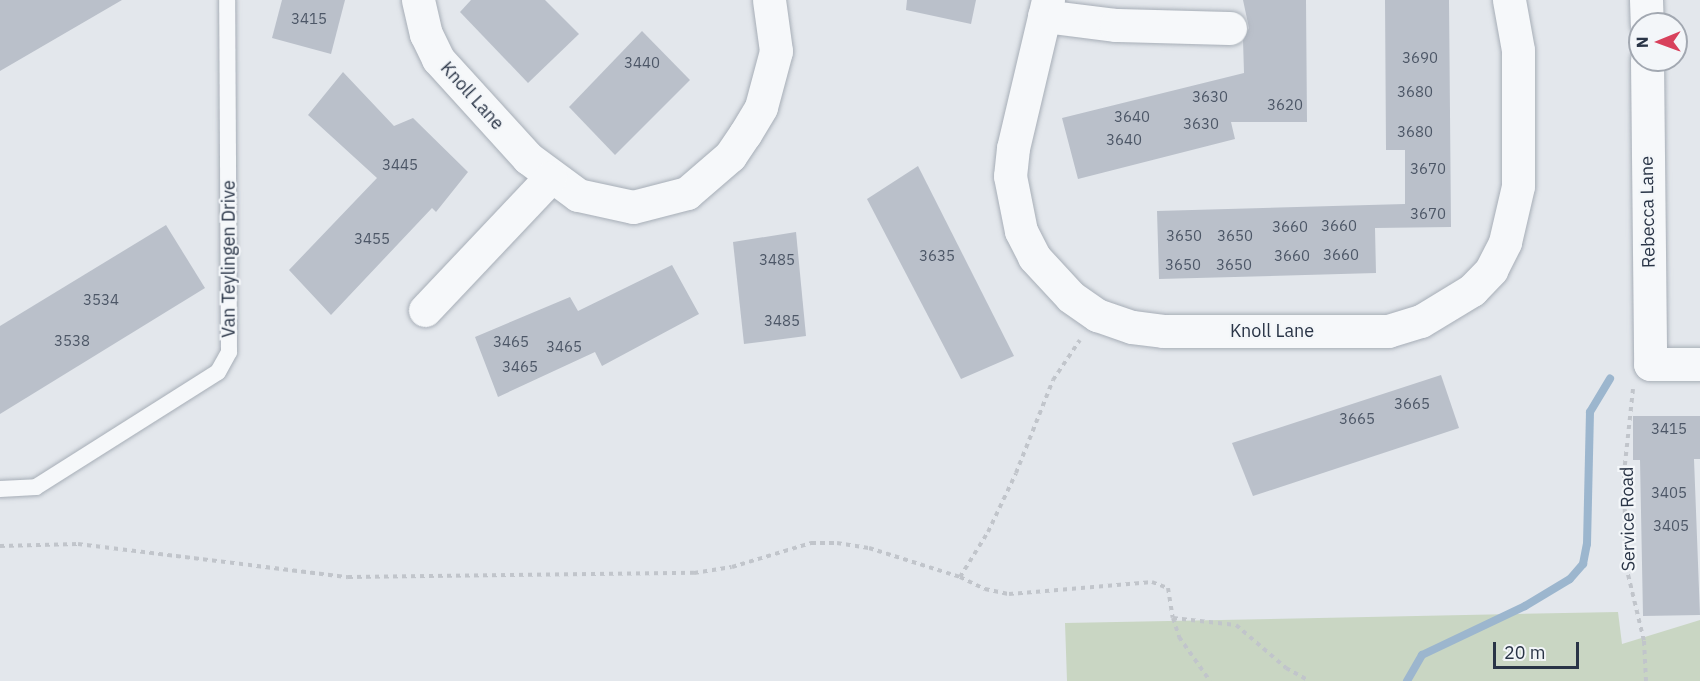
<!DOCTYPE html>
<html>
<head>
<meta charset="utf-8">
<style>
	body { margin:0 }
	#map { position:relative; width:1700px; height:681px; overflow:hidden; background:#e3e7ec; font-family:"IBM Plex Sans",sans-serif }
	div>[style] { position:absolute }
	.green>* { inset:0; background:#c9d6c3 }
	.stream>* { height:8px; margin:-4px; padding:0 4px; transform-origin:4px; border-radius:4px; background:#9cb6ce }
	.building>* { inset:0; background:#bac0ca }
	.path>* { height:4px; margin-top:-2px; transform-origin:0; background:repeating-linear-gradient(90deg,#c1c5cb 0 4.5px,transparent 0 9px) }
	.roads { filter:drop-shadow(0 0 2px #a7aeb7) drop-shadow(0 0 2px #a7aeb7) }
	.lane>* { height:16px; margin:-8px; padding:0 8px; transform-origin:8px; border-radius:8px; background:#f6f8fa }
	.street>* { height:33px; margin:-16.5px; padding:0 16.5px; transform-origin:16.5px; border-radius:16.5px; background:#f6f8fa }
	span { translate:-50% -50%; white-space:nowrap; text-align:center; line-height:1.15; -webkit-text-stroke:4.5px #f3f6f9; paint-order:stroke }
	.number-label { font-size:15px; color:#4d5767 }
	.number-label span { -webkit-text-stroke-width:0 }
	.street-label { font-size:18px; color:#293446 }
	.north { position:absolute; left:1628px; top:12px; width:60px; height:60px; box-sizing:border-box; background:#f3f6f9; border:2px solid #a2a8b1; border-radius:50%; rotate:269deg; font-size:16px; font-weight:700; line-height:24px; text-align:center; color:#293446 }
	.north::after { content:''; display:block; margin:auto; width:21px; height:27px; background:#d8415c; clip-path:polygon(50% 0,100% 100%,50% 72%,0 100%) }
	.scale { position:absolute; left:1493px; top:642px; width:86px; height:27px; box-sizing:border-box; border:3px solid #293446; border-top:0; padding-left:8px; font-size:18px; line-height:21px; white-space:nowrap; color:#293446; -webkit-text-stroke:4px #f3f6f9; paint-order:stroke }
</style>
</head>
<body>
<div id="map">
	<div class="green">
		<div style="clip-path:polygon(1618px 612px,1622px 644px,1700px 620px,1700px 681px,1067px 681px,1065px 623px)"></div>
	</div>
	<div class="stream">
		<div style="left:1407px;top:681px;width:30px;rotate:-60deg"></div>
		<div style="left:1422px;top:655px;width:114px;rotate:-25.4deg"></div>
		<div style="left:1525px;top:606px;width:52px;rotate:-31deg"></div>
		<div style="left:1570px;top:579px;width:20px;rotate:-49deg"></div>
		<div style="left:1583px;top:564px;width:20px;rotate:-79deg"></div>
		<div style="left:1587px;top:544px;width:132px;rotate:-88.7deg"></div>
		<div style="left:1590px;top:412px;width:39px;rotate:-59deg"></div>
	</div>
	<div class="building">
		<div style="clip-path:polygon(0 0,122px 0,0 71px)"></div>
		<div style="clip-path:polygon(282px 0,345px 0,331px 54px,272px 38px)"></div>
		<div style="clip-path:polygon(471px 0,545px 0,579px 34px,528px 83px,460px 12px)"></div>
		<div style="clip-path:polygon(907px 0,976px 0,971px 24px,906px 10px)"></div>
		<div style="clip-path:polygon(1243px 0,1306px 0,1307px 122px,1231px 122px,1235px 139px,1078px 179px,1062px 118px,1244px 73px,1243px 40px,1249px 28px)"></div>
		<div style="clip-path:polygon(1385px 0,1449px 0,1451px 227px,1375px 228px,1376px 273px,1159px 279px,1157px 211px,1405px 204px,1405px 150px,1386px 150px)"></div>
		<div style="clip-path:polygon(642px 31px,690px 80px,615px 155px,569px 107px)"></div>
		<div style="clip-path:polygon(343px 72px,394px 126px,413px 118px,468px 172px,436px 212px,432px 208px,331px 315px,289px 270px,377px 178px,308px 115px)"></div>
		<div style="clip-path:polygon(918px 166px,1014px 356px,961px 379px,867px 199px)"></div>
		<div style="clip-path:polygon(166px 225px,205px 288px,0 414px,0 326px)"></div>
		<div style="clip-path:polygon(796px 232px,806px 336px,744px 344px,733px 242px)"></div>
		<div style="clip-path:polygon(672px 265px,699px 314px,602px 366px,595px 352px,498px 397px,475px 337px,570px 297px,578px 311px)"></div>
		<div style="clip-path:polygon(1441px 375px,1459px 428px,1253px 496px,1232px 443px)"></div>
		<div style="clip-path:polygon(1633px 416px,1700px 416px,1700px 459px,1694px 459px,1700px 615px,1643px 616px,1640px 460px,1633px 460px)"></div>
	</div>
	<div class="path">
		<div style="left:1633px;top:389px;width:84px;rotate:96.1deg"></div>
		<div style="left:1624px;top:473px;width:93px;rotate:88.8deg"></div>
		<div style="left:1626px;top:566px;width:77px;rotate:76.5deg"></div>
		<div style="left:1644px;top:641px;width:40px;rotate:87.1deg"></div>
		<div style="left:0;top:546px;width:78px;rotate:-1.5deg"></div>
		<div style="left:78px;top:544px;width:272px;rotate:7deg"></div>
		<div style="left:348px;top:577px;width:346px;rotate:-0.7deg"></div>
		<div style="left:694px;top:573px;width:38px;rotate:-9deg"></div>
		<div style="left:732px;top:567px;width:83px;rotate:-16.9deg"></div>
		<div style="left:811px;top:543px;width:26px"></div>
		<div style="left:837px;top:543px;width:32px;rotate:9deg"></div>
		<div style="left:869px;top:548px;width:96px;rotate:17.7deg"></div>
		<div style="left:960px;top:577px;width:28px;rotate:26deg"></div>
		<div style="left:985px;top:589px;width:25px;rotate:12deg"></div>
		<div style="left:1009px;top:594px;width:144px;rotate:-4.8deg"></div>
		<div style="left:1152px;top:582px;width:17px;rotate:21deg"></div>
		<div style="left:1168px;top:588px;width:30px;rotate:81deg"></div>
		<div style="left:1173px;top:618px;width:63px;rotate:6.3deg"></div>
		<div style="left:1236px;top:625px;width:66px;rotate:40.7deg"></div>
		<div style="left:1286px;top:668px;width:26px;rotate:29deg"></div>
		<div style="left:960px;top:577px;width:53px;rotate:-58.1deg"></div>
		<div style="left:988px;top:532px;width:65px;rotate:-64.6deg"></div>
		<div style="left:1016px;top:473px;width:100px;rotate:-68.3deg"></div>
		<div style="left:1053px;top:380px;width:48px;rotate:-56deg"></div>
		<div style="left:1173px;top:618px;width:20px;rotate:72deg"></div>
		<div style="left:1179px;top:637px;width:54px;rotate:54.8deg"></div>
	</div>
	<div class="roads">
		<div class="lane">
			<div style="left:0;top:489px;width:36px;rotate:-3deg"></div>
			<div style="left:36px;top:487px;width:215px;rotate:-32.3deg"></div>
			<div style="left:218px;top:372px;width:23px;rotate:-61deg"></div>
			<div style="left:229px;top:352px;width:352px;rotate:-90.3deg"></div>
		</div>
		<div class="street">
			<div style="left:418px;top:0;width:35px;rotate:77deg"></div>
			<div style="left:426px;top:34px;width:28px;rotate:64deg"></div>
			<div style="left:438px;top:59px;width:134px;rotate:47.7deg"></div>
			<div style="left:528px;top:158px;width:62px;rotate:36.5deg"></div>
			<div style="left:578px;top:195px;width:56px;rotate:12.3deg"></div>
			<div style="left:633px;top:207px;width:56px;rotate:-14.5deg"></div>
			<div style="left:687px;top:193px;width:57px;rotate:-40.7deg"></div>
			<div style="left:730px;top:156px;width:27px;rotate:-56deg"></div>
			<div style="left:745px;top:134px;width:31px;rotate:-59deg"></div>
			<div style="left:761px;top:107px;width:58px;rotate:-75deg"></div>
			<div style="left:776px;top:51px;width:51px;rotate:-97.8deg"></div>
			<div style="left:1048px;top:0;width:152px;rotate:103.3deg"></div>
			<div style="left:1013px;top:148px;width:28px;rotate:96deg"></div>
			<div style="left:1010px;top:176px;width:56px;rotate:78.7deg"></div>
			<div style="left:1021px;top:231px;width:29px;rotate:63deg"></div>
			<div style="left:1034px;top:257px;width:54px;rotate:47.2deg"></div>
			<div style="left:1071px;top:297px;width:32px;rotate:35deg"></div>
			<div style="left:1097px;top:315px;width:37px;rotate:19deg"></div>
			<div style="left:1132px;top:327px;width:31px;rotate:7deg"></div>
			<div style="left:1163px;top:331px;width:225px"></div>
			<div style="left:1388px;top:331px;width:34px;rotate:-17deg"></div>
			<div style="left:1421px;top:321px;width:60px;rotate:-31.3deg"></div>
			<div style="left:1472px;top:290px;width:28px;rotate:-46deg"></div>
			<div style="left:1491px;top:270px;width:31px;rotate:-63deg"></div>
			<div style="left:1505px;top:242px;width:57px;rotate:-76.9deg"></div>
			<div style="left:1518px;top:186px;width:136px;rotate:-90deg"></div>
			<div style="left:1518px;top:50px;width:51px;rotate:-100.2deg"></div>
			<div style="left:1646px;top:0;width:24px;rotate:88deg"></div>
			<div style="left:1044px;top:16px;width:73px;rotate:7.1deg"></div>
			<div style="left:1116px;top:25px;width:114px;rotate:1.5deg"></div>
			<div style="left:1647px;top:60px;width:304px;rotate:89.4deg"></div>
			<div style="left:1650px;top:364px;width:50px"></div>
			<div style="left:425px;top:310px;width:182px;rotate:-46.6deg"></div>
		</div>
	</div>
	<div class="number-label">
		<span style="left:309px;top:19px">3415</span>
		<span style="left:1420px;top:58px">3690</span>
		<span style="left:642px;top:63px">3440</span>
		<span style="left:1415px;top:92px">3680</span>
		<span style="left:1210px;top:97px">3630</span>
		<span style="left:1285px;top:105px">3620</span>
		<span style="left:1132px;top:117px">3640</span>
		<span style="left:1201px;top:124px">3630</span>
		<span style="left:1415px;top:132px">3680</span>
		<span style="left:1124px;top:140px">3640</span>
		<span style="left:400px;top:165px">3445</span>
		<span style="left:1428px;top:169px">3670</span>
		<span style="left:1428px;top:214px">3670</span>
		<span style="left:1339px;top:226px">3660</span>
		<span style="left:1290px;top:227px">3660</span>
		<span style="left:1184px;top:236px">3650</span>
		<span style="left:1235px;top:236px">3650</span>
		<span style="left:372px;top:239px">3455</span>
		<span style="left:1341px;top:255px">3660</span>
		<span style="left:937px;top:256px">3635</span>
		<span style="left:1292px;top:256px">3660</span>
		<span style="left:777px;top:260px">3485</span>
		<span style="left:1183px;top:265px">3650</span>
		<span style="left:1234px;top:265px">3650</span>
		<span style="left:101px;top:300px">3534</span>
		<span style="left:782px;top:321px">3485</span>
		<span style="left:72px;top:341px">3538</span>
		<span style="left:511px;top:342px">3465</span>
		<span style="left:564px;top:347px">3465</span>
		<span style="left:520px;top:367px">3465</span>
		<span style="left:1412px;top:404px">3665</span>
		<span style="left:1357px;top:419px">3665</span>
		<span style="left:1669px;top:429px">3415</span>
		<span style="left:1669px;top:493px">3405</span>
		<span style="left:1671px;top:526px">3405</span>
	</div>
	<div class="street-label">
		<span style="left:472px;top:96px;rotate:48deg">Knoll Lane</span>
		<span style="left:1648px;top:212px;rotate:-91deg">Rebecca Lane</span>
		<span style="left:229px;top:259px;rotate:-90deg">Van Teylingen Drive</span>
		<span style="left:1272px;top:331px">Knoll Lane</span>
		<span style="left:1628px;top:519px;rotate:-91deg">Service Road</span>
	</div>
	<div class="north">N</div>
	<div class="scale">20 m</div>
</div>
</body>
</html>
